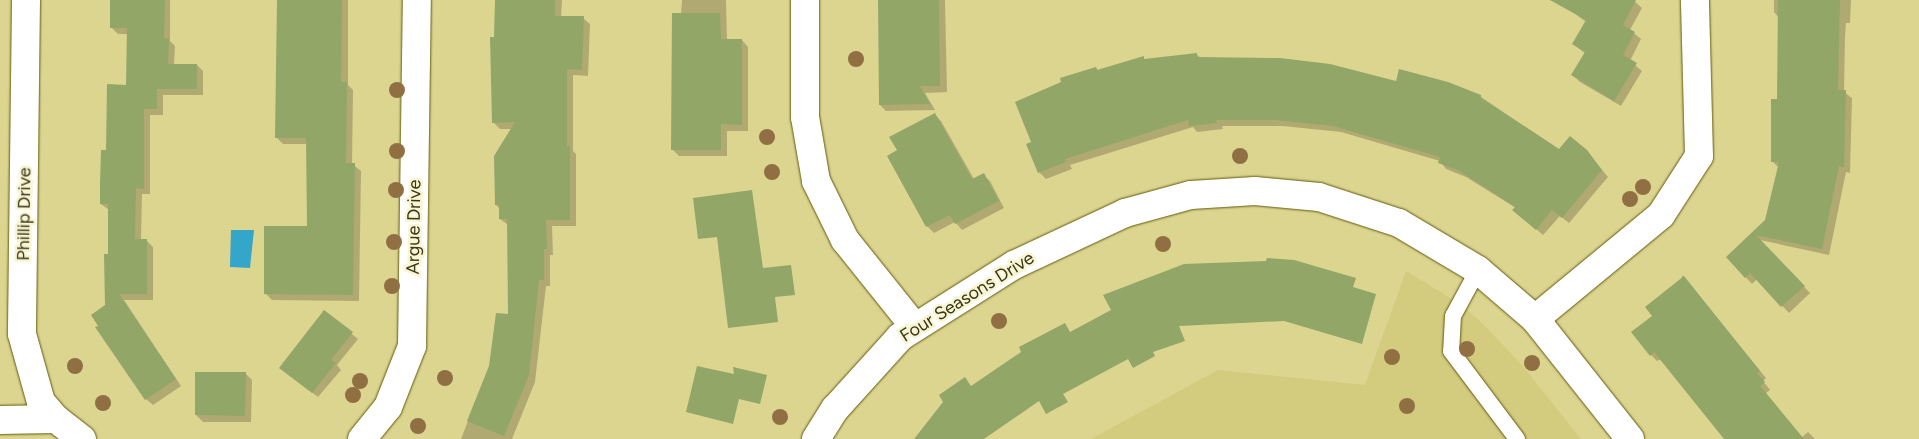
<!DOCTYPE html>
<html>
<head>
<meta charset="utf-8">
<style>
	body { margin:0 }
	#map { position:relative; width:1919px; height:439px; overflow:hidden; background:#dcd58f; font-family:Figtree,sans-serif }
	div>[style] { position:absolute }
	.built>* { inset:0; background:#d3cb7d }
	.water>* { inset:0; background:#34a6c9 }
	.shadow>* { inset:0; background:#0003 }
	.building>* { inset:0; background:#92a667 }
	.roads { filter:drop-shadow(0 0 1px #615a0f) drop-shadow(0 0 1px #615a0f) }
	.lane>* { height:16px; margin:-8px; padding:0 8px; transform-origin:8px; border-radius:8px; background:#fff }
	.street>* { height:28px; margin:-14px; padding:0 14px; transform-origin:14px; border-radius:14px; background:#fff }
	.trees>* { width:16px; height:16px; margin:-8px; border-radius:50%; background:#907043 }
	span { translate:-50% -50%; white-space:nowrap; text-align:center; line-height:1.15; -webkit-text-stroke:5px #f8f5d3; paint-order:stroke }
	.street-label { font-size:18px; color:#393619 }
</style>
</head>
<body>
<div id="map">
	<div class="built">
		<div style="clip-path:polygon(1406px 271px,1457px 302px,1480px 321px,1521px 364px,1581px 439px,1091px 439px,1218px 370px,1365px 385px)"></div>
	</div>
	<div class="water">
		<div style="clip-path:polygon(231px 230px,254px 230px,250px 268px,230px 267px)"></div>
	</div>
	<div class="shadow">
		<div style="clip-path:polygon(110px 0,170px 0,170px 41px,175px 46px,174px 65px,197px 65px,203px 71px,203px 95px,163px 95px,163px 115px,150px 115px,150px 194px,142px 194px,141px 240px,146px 240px,153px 247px,153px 300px,124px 300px,181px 386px,153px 405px,146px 399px,100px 326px,106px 306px,109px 255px,109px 210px,101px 204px,107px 152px,127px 86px,128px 34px,118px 34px,111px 27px)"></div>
		<div style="clip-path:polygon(278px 0,348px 0,348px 85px,353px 90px,352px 164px,361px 171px,359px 301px,272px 300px,265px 293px,308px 228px,307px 144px,283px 144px,276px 137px)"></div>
		<div style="clip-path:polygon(498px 0,562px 0,561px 17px,583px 18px,590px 24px,588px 76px,573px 75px,573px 151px,576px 154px,576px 226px,552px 226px,553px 255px,550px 255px,550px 286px,546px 286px,535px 382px,512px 439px,461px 439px,509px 315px,508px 225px,500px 219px,500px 209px,496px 205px,512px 129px,500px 129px,493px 122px)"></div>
		<div style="clip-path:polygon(682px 0,726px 0,727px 40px,742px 40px,748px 47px,748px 131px,727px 131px,727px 156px,679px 156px,672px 149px)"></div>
		<div style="clip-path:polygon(880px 0,945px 0,947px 92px,925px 93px,935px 110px,886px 111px,880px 105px)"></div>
		<div style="clip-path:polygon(1581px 0,1633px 0,1642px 8px,1630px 30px,1641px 39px,1630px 61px,1642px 71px,1621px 106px,1580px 82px,1573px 75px,1586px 54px,1573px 44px,1586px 22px,1574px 13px)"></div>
		<div style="clip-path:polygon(1774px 0,1851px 0,1850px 23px,1846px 23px,1845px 37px,1844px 92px,1852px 98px,1850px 173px,1846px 172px,1829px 255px,1760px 240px,1810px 293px,1789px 313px,1757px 279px,1752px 284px,1727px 257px,1766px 220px,1779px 168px,1772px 161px,1779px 100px,1779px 18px,1774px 12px)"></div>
		<div style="clip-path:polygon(1196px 54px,1201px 58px,1397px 82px,1481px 97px,1560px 150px,1587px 152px,1608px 177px,1569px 223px,1560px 216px,1543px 235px,1521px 216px,1516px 208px,1466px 177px,1446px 169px,1440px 161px,1341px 132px,1283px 126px,1222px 126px,1223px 129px,1197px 132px,1193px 127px,1070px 165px,1072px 169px,1046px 179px,1039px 172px,1033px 143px,1096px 68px,1099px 71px,1143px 58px,1146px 60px)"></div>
		<div style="clip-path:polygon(935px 115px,941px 121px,974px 179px,983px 175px,990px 181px,1004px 208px,962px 230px,955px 222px,934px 233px,927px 226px,899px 151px)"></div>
		<div style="clip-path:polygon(1682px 275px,1766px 378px,1763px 381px,1770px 390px,1766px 393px,1802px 437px,1808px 432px,1815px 439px,1725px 439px,1661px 359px,1657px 361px,1651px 355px,1653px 316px,1682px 280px)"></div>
		<div style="clip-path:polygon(324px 311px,358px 339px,337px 365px,341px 370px,318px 397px,286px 373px)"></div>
		<div style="clip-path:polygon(245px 373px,252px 380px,251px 422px,203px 422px,196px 415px)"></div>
	</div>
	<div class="building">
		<div style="clip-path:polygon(110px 0,165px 0,164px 38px,169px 39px,168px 64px,197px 64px,197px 89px,157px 89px,157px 109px,144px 109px,144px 189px,136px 188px,135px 239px,147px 239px,147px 294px,119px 294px,176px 379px,145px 400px,95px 327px,98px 326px,91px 315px,105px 305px,104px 254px,108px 254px,108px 204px,100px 204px,100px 183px,101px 150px,106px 150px,107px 84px,126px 85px,127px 28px,110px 28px)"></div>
		<div style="clip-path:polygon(277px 0,342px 0,341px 82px,347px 82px,346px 163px,355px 163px,353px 295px,264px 294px,264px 226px,307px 226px,306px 138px,275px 138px)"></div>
		<div style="clip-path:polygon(495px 0,555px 0,555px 16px,584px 16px,582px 70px,567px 69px,567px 146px,570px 146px,570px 220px,546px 220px,547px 249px,544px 249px,544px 280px,539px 280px,529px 375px,504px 436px,467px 421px,489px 366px,496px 313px,508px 314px,507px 219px,499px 219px,499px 205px,495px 205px,494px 156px,515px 122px,492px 123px,490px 37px,494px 37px)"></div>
		<div style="clip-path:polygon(878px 0,939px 0,940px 86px,920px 86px,930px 104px,879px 105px)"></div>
		<div style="clip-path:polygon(1550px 0,1636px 0,1623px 25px,1635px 32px,1623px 55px,1637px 63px,1614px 101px,1571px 75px,1585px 52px,1572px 44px,1586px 20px)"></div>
		<div style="clip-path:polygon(1778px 0,1840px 0,1838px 90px,1846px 90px,1844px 167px,1839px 166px,1822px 249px,1756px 235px,1805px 286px,1781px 307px,1750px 273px,1745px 278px,1726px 257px,1765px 220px,1779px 162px,1771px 162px,1771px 99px,1777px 99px)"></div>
		<div style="clip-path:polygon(672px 13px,720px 13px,721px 39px,742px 39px,742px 125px,721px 124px,721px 150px,671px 150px)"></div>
		<div style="clip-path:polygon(1197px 53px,1197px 57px,1280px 58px,1330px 64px,1396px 81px,1399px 69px,1448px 82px,1481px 95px,1481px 98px,1559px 149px,1570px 136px,1587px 150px,1602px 170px,1562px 218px,1552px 210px,1536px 230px,1512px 210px,1515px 207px,1458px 170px,1438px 163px,1440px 157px,1333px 126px,1275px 120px,1216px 120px,1217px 123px,1189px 126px,1188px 120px,1065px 159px,1066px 162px,1038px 173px,1026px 144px,1031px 142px,1015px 102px,1061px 82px,1060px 78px,1096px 67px,1097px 70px,1144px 56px,1144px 59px)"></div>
		<div style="clip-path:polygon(935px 113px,972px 179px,984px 173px,999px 201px,955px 224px,950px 215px,926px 227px,887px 156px,897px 150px,889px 137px)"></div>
		<div style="clip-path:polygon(752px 190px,763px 268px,791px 265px,795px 295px,775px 297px,778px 322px,728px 328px,717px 237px,698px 239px,693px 198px)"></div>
		<div style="clip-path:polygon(1267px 258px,1294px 260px,1356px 278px,1353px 287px,1376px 294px,1362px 344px,1284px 321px,1179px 326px,1185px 341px,1153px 352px,1155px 356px,1133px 368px,1128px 359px,1063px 394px,1068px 402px,1046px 414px,1039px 401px,984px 439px,914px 439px,943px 402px,939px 395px,965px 377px,971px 386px,1021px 352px,1019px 347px,1065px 323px,1070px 332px,1111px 310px,1103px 295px,1184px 264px,1266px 261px)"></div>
		<div style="clip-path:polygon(1684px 276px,1760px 371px,1757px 373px,1765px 382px,1760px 386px,1804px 439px,1724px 439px,1654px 352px,1650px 356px,1631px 332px,1652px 316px,1645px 307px)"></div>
		<div style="clip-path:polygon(324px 310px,353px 332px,331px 360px,336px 363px,312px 393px,279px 368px)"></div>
		<div style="clip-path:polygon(697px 366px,734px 374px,733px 367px,767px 375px,760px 404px,739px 399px,733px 424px,686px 412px)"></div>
		<div style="clip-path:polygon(195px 372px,246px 372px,245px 416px,195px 415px)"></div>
	</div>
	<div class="roads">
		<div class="lane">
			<div style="left:1478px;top:270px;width:52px;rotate:118.5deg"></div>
			<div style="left:1453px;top:316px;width:35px;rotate:93deg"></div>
			<div style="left:1451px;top:351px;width:110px;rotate:53.1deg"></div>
		</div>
		<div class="street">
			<div style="left:26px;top:0;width:334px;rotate:90.7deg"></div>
			<div style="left:22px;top:334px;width:71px;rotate:74.4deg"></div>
			<div style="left:41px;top:402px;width:23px;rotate:49deg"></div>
			<div style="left:56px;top:419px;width:33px;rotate:38deg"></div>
			<div style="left:805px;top:0;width:117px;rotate:90deg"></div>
			<div style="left:805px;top:117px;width:65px;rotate:80.2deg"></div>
			<div style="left:816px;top:181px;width:66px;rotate:63.8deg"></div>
			<div style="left:845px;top:240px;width:110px;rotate:51.3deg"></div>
			<div style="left:1535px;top:319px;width:163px;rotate:-39.5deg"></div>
			<div style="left:1661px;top:215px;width:70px;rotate:-57.2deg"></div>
			<div style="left:1699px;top:156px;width:156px;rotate:-91.5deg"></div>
			<div style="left:0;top:420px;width:56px;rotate:-1deg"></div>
			<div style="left:362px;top:439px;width:41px;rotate:-50.9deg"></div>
			<div style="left:388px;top:407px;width:66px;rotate:-68.5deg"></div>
			<div style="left:412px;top:346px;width:346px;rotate:-89.2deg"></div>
			<div style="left:816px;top:439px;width:36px;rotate:-58deg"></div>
			<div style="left:835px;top:409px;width:97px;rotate:-47.9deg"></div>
			<div style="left:900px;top:337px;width:135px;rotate:-32.3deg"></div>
			<div style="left:1014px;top:265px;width:123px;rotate:-25.1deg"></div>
			<div style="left:1125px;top:213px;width:68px;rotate:-15.3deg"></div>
			<div style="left:1191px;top:195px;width:64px;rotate:-3.6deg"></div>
			<div style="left:1255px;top:191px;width:64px;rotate:5.4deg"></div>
			<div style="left:1319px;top:197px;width:84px;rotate:18deg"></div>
			<div style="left:1399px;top:223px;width:92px;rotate:30.7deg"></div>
			<div style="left:1478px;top:270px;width:75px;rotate:40.7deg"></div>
			<div style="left:1535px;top:319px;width:153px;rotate:51.6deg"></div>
		</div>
	</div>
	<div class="trees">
		<div style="left:856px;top:59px"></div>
		<div style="left:397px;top:90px"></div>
		<div style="left:767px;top:137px"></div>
		<div style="left:397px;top:151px"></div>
		<div style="left:1240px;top:156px"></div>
		<div style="left:772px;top:172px"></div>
		<div style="left:1643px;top:187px"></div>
		<div style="left:396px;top:190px"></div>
		<div style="left:1630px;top:199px"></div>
		<div style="left:394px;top:242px"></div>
		<div style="left:1163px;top:244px"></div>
		<div style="left:392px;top:286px"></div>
		<div style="left:999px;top:321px"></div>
		<div style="left:1467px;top:349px"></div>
		<div style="left:1392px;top:357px"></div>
		<div style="left:1532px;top:363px"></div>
		<div style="left:75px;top:366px"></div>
		<div style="left:445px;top:378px"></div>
		<div style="left:360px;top:381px"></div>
		<div style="left:353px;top:395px"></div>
		<div style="left:103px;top:403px"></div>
		<div style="left:1407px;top:406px"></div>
		<div style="left:780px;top:417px"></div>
		<div style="left:418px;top:426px"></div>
	</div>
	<div class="street-label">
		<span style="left:24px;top:214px;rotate:-89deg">Phillip Drive</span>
		<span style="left:414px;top:227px;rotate:-89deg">Argue Drive</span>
		<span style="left:967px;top:297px;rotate:-32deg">Four Seasons Drive</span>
	</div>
</div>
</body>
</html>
